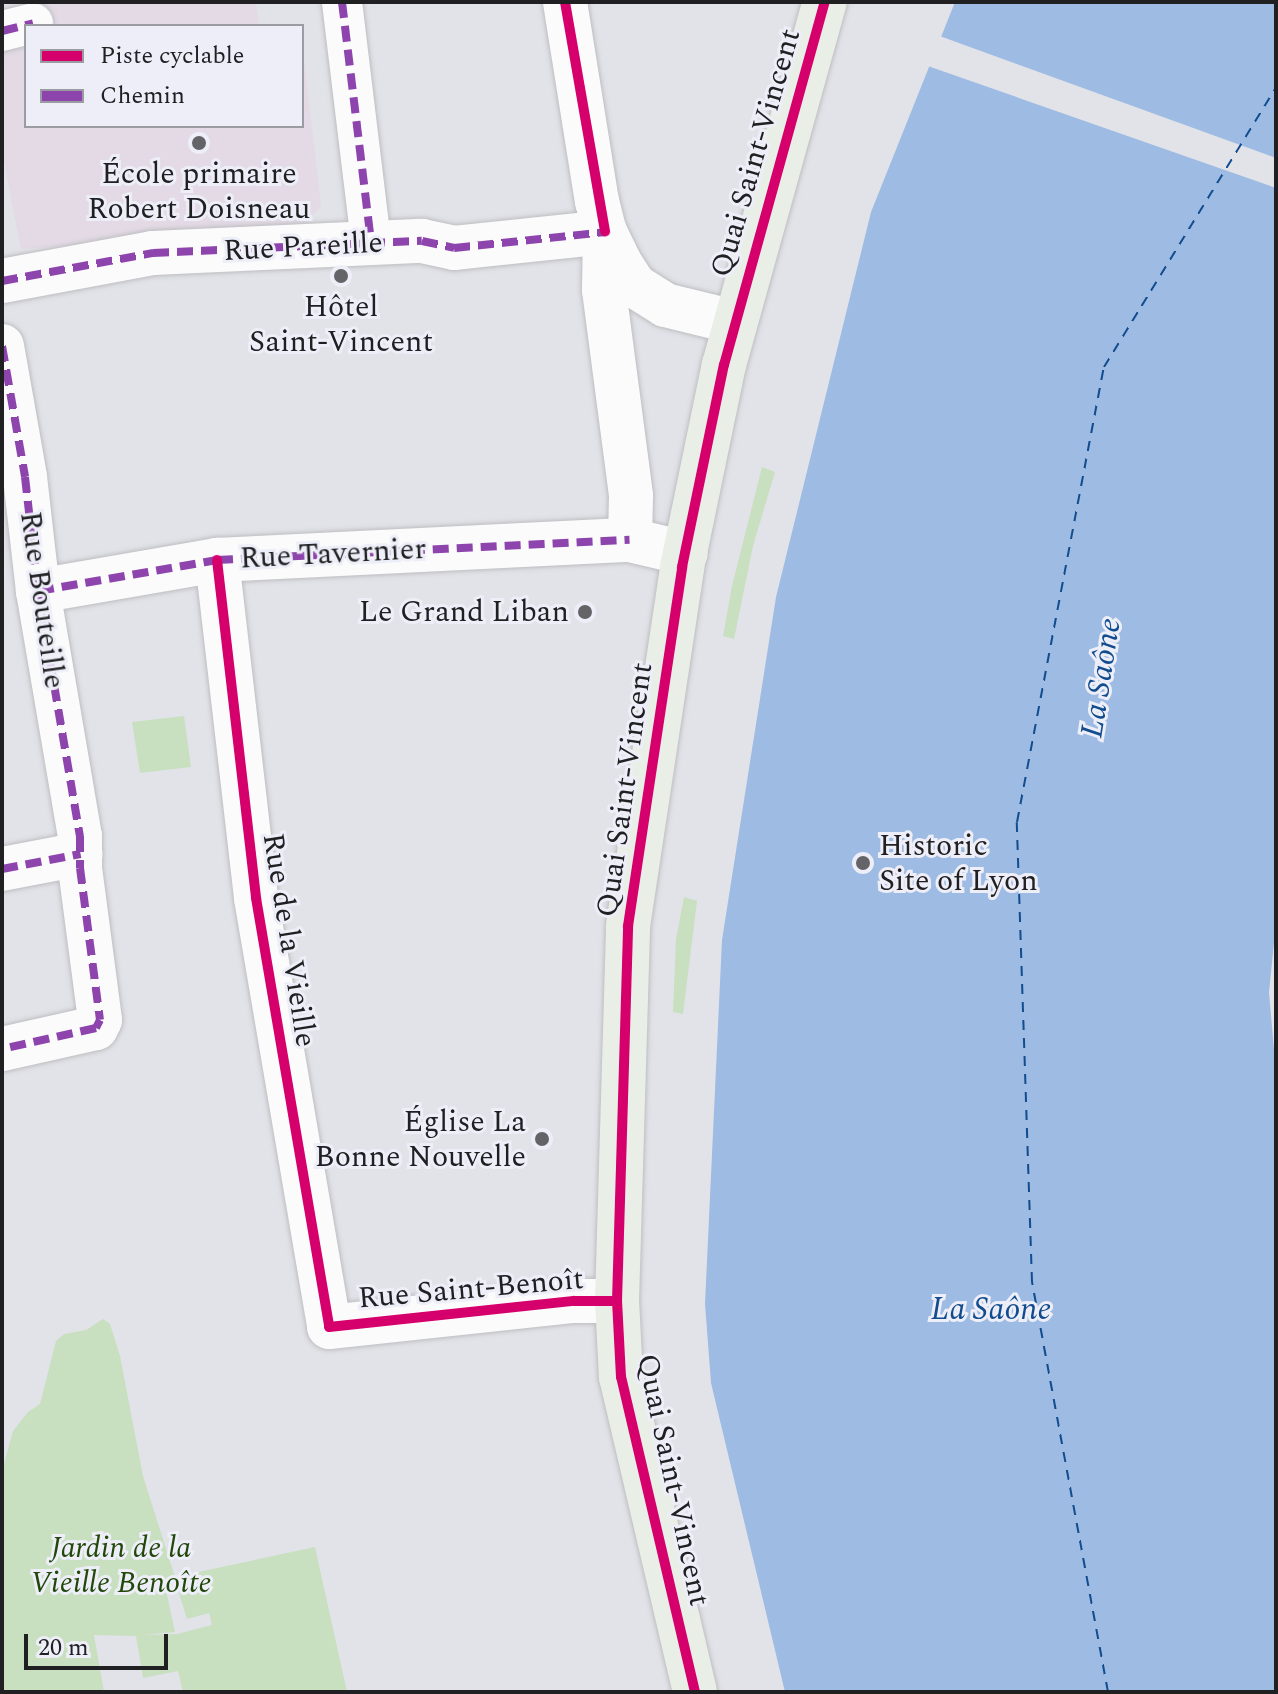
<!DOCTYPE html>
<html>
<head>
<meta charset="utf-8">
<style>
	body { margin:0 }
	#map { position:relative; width:1278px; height:1694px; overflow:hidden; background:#e2e3e8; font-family:Spectral,serif }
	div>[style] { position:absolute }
	.education>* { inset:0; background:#e3dae5 }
	.green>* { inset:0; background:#c8dfc0 }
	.water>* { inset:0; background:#9dbbe3 }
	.pier>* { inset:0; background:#e2e3e8 }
	.ferry>* { height:2px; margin-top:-1px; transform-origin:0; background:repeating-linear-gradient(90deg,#114c8e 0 10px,transparent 0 18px) }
	.roads { filter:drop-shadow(0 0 2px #bebec2) drop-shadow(0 0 2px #bebec2) }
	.pedestrian>* { height:40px; margin:-20px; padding:0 20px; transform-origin:20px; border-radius:20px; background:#fbfbfc }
	.minor>* { height:44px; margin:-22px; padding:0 22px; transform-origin:22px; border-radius:22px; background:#fbfbfc }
	.tertiary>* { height:44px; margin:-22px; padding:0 22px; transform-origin:22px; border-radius:22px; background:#fbfbfc }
	.primary>* { height:44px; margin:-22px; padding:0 22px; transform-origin:22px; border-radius:22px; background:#e9efe7 }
	.quiet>* { height:8px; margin-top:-4px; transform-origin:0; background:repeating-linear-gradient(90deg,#8e44ad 0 16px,transparent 0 24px) }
	.cycleway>* { height:10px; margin:-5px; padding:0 5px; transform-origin:5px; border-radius:5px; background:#d6006c }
	.dots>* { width:22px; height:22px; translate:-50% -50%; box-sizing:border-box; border:4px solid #edeef7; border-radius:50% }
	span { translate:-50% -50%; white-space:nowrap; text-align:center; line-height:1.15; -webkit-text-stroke:6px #edeef7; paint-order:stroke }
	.street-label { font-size:30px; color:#202023 }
	.poi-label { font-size:30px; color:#202023 }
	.right { translate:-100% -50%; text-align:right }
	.left { translate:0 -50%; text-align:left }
	.park-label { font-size:30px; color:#214709; font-style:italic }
	.water-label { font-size:32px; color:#114c8e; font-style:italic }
	.frame { position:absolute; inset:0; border:4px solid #202023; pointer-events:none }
	.legend { position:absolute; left:24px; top:24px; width:280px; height:104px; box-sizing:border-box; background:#edeef7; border:2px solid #9b9ca2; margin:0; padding:10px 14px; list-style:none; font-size:24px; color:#202023 }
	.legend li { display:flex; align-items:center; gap:16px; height:40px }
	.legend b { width:40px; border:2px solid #9b9ca2 }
	.scale { position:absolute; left:24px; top:1634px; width:144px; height:36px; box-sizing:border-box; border:4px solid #202023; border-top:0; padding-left:10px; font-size:24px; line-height:28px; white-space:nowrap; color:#202023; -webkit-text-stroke:6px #edeef7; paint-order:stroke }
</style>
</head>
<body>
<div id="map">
	<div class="education">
		<div style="clip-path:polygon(27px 2px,256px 2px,259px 26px,34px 26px)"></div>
		<div style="clip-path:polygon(26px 42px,26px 126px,302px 126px,304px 58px,321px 206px,302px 229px,21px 249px,2px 152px,2px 48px)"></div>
	</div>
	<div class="green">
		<div style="clip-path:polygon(762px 467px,775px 472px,753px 546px,734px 639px,723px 636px,732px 586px)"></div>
		<div style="clip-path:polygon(184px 716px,191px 767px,140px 773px,132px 722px)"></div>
		<div style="clip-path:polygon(684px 897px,697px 901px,683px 1014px,673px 1012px,676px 939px)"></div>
		<div style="clip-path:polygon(evenodd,103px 1319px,110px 1324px,120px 1356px,143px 1476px,175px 1577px,315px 1547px,347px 1692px,183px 1692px,178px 1671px,143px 1678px,136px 1636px,94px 1635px,104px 1692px,2px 1692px,2px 1471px,13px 1431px,28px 1412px,40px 1404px,56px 1341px,64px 1334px,86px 1330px,103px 1319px,174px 1577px,187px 1619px,209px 1613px,212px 1625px,177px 1634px,142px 1635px,175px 1632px,164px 1581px,174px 1577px)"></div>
	</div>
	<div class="water">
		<div style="clip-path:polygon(955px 2px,1276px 2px,1276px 923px,1269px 992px,1276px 1073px,1276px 1692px,785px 1692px,711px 1383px,705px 1304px,722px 940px,776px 597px,871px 212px)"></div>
	</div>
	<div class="pier">
		<div style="clip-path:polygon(937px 35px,1276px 158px,1276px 188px,925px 65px)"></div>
	</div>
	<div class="ferry">
		<div style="left:1108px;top:1692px;width:417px;rotate:-100.5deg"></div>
		<div style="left:1032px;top:1282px;width:460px;rotate:-91.9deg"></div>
		<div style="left:1017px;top:822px;width:463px;rotate:-79.2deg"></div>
		<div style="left:1104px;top:367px;width:329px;rotate:-58.4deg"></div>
	</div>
	<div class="roads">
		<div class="pedestrian">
			<div style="left:342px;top:2px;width:243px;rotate:83.1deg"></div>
			<div style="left:2px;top:31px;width:32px;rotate:-14deg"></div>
		</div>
		<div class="minor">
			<div style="left:2px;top:281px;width:154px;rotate:-10.5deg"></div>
			<div style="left:153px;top:253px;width:269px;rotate:-2.6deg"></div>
			<div style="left:422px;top:241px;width:33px;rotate:12deg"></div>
			<div style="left:454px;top:248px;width:152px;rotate:-6deg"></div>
			<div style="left:605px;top:232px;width:58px;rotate:91deg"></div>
			<div style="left:604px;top:290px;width:208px;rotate:82.5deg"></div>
			<div style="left:631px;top:496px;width:44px;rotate:91.3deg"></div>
			<div style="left:2px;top:346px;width:133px;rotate:80deg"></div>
			<div style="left:25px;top:477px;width:115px;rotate:83.5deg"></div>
			<div style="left:38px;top:591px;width:249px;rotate:80.3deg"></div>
			<div style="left:80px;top:836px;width:32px;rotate:90deg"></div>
			<div style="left:80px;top:868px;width:153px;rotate:82.5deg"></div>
			<div style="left:100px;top:1020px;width:9px;rotate:117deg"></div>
			<div style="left:96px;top:1028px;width:96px;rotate:167.4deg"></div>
			<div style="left:217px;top:560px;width:340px;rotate:83.4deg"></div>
			<div style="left:256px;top:898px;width:435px;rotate:80.3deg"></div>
			<div style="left:329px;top:1327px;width:246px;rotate:-6.1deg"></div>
			<div style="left:574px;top:1301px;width:43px"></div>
			<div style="left:38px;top:591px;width:182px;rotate:-9.8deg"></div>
			<div style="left:217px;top:560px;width:413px;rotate:-2.8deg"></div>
			<div style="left:630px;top:540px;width:57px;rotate:13.3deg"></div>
			<div style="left:2px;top:869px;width:80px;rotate:-10.8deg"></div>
		</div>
		<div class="tertiary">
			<div style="left:565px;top:2px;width:202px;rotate:80.9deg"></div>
			<div style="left:597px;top:201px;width:32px;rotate:76deg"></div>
			<div style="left:605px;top:232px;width:34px;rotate:64deg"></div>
			<div style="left:620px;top:263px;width:27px;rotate:57deg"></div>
			<div style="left:635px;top:286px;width:36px;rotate:32deg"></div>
			<div style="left:665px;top:305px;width:71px;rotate:13.8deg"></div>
		</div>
		<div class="primary">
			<div style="left:695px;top:1692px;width:324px;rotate:-103.2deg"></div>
			<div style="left:621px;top:1377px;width:76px;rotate:-93deg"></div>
			<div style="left:617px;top:1301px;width:375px;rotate:-88.3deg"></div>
			<div style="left:628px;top:926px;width:363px;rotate:-81.4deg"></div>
			<div style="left:682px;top:567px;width:206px;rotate:-78.3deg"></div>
			<div style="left:724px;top:365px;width:377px;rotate:-74.5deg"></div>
		</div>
	</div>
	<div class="quiet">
		<div style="left:342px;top:2px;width:243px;rotate:83.1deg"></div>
		<div style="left:2px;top:31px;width:32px;rotate:-14deg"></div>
		<div style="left:2px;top:281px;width:154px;rotate:-10.5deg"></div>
		<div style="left:153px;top:253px;width:269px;rotate:-2.6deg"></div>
		<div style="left:422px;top:241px;width:33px;rotate:12deg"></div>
		<div style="left:454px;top:248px;width:152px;rotate:-6deg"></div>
		<div style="left:2px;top:346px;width:133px;rotate:80deg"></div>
		<div style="left:25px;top:477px;width:115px;rotate:83.5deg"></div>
		<div style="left:38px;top:591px;width:249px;rotate:80.3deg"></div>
		<div style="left:80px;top:836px;width:32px;rotate:90deg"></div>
		<div style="left:80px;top:868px;width:153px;rotate:82.5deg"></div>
		<div style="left:100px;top:1020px;width:9px;rotate:117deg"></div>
		<div style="left:96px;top:1028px;width:96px;rotate:167.4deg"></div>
		<div style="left:38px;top:591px;width:182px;rotate:-9.8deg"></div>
		<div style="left:217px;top:560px;width:413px;rotate:-2.8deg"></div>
		<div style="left:2px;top:869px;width:80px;rotate:-10.8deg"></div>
	</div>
	<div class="cycleway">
		<div style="left:565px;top:2px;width:233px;rotate:80.1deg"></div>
		<div style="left:217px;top:560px;width:340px;rotate:83.4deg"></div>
		<div style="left:256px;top:898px;width:435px;rotate:80.3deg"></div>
		<div style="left:329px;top:1327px;width:246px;rotate:-6.1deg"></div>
		<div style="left:574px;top:1301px;width:43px"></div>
		<div style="left:695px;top:1692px;width:324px;rotate:-103.2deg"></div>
		<div style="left:621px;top:1377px;width:76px;rotate:-93deg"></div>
		<div style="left:617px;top:1301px;width:375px;rotate:-88.3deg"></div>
		<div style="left:628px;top:926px;width:363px;rotate:-81.4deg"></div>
		<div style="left:682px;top:567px;width:206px;rotate:-78.3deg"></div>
		<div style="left:724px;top:365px;width:377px;rotate:-74.5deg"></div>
	</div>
	<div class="dots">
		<div style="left:199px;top:143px;background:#646468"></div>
		<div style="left:341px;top:276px;background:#646468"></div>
		<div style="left:585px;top:612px;background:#646468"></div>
		<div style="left:863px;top:863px;background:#646468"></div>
		<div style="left:542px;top:1139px;background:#646468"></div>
	</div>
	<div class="street-label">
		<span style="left:756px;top:153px;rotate:-74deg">Quai Saint-Vincent</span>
		<span style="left:303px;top:247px;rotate:-3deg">Rue Pareille</span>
		<span style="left:333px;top:554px;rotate:-3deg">Rue Tavernier</span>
		<span style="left:42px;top:600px;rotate:82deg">Rue Bouteille</span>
		<span style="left:625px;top:790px;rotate:-82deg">Quai Saint-Vincent</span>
		<span style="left:289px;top:940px;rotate:81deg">Rue de la Vieille</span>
		<span style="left:471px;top:1289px;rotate:-5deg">Rue Saint-Benoît</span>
		<span style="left:673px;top:1480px;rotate:78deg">Quai Saint-Vincent</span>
	</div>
	<div class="poi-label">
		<span style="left:199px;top:191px">École primaire<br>Robert Doisneau</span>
		<span style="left:341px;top:324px">Hôtel<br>Saint-Vincent</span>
		<span class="right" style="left:569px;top:612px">Le Grand Liban</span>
		<span class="left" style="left:879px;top:863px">Historic<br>Site of Lyon</span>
		<span class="right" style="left:526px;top:1139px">Église La<br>Bonne Nouvelle</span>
	</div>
	<div class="park-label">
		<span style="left:121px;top:1565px">Jardin de la<br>Vieille Benoîte</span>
	</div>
	<div class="water-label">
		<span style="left:1102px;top:678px;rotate:-81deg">La Saône</span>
		<span style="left:991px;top:1310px">La Saône</span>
	</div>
	<div class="frame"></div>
	<ul class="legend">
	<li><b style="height:10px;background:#d6006c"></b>Piste cyclable</li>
	<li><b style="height:10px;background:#8e44ad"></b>Chemin</li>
	</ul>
	<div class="scale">20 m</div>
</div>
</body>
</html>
